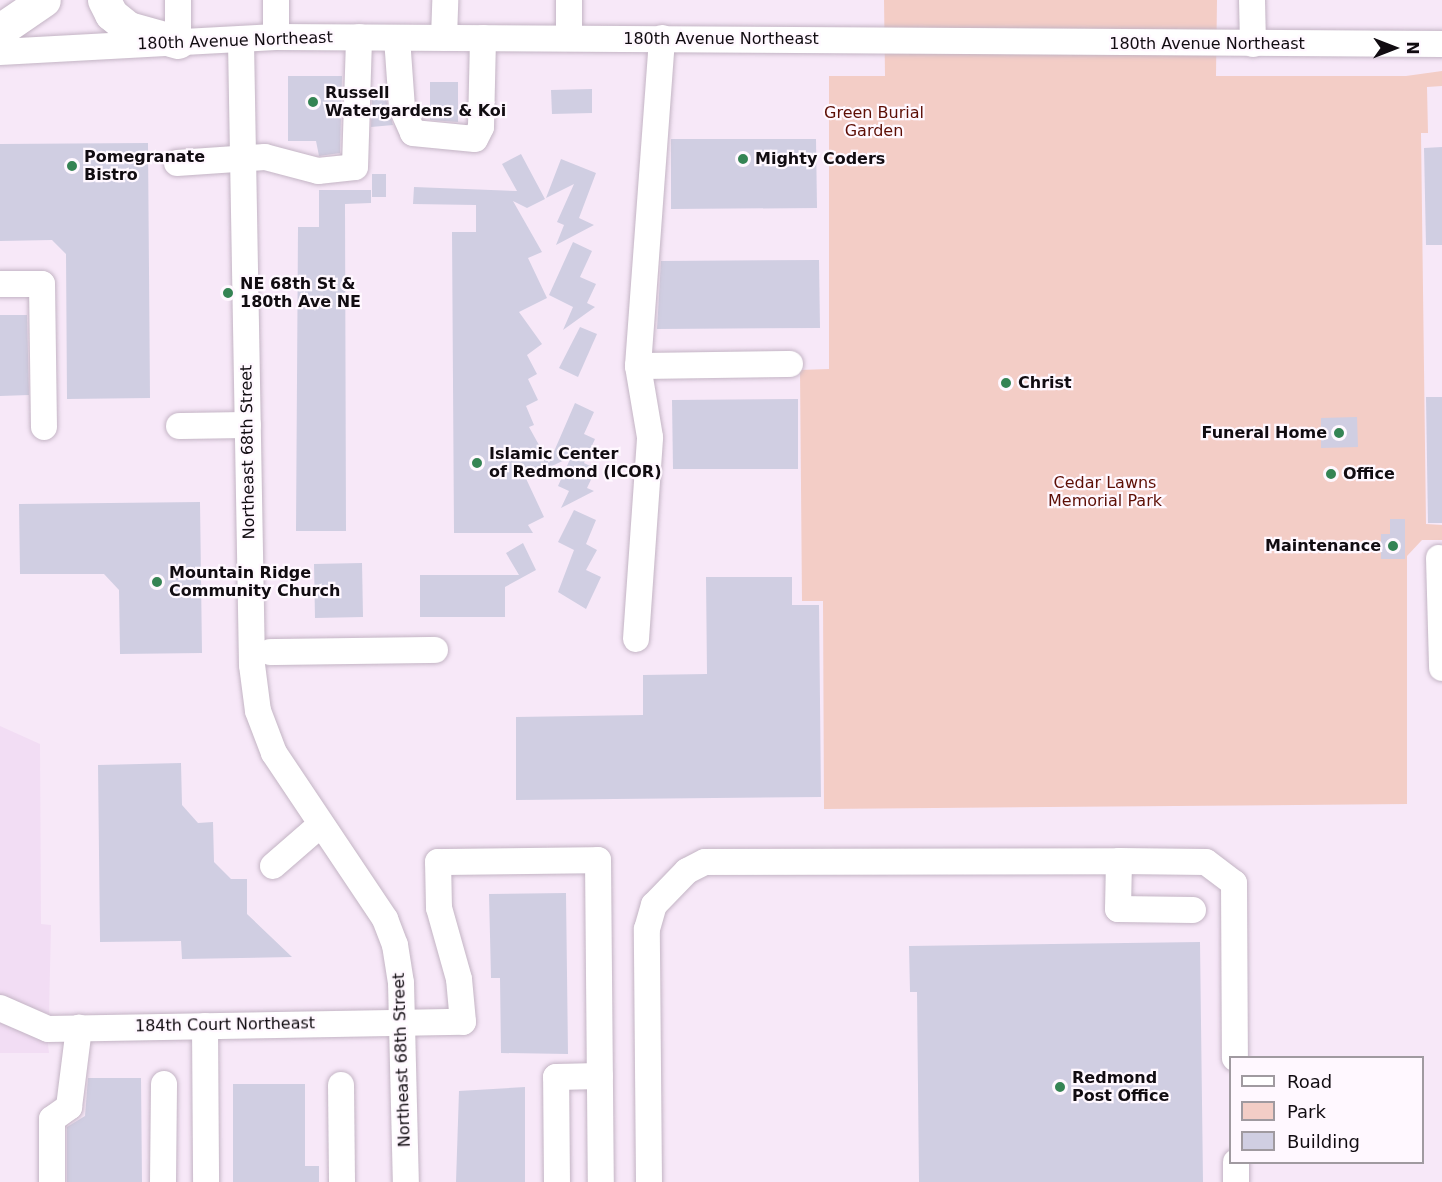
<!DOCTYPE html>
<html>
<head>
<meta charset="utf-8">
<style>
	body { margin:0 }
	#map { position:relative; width:1442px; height:1182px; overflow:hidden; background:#f7e8f8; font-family:"DejaVu Sans",sans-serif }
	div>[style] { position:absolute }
	.built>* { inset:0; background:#f2ddf4 }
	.green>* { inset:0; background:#f3cdc6 }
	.building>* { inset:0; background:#d0cee2 }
	.roads { filter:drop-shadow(0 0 2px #c3b4c4) drop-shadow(0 0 2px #c3b4c4) }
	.minor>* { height:26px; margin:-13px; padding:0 13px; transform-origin:13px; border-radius:13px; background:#fff }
	.major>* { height:33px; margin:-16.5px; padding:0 16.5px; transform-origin:16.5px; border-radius:16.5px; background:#fff }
	.dots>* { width:16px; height:16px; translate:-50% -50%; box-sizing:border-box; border:3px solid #fff8ff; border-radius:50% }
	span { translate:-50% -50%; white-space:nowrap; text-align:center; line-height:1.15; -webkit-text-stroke:4.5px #fff8ff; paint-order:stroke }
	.street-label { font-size:16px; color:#110c11 }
	.poi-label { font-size:16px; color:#110c11; font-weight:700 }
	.left { translate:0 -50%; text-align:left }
	.right { translate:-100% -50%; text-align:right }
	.park-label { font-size:16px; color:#5d0e05 }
	.legend { position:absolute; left:1229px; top:1056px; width:195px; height:108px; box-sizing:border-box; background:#fff8ff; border:2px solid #a09aa0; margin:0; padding:8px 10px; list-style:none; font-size:18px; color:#110c11 }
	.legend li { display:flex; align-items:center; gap:12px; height:30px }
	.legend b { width:30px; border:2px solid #a09aa0 }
	.north { position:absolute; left:1364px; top:18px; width:60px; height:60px; -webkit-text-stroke:4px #fff8ff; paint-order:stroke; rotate:90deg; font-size:16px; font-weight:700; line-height:24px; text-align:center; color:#110c11 }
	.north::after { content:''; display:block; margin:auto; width:21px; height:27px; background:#110c11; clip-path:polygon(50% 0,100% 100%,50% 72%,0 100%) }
</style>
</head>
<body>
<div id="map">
	<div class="built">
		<div style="clip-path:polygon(0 726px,40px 744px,41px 924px,51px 925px,49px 1014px,39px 1011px,32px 1034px,47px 1035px,49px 1053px,0 1053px)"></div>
	</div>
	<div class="green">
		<div style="clip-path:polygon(884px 0,1217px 0,1216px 76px,1406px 76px,1442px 71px,1442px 86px,1427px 87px,1428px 133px,1421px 133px,1426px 524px,1442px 525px,1442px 540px,1422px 540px,1407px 556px,1407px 804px,824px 809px,823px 601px,802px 601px,800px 370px,829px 369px,829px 76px,885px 76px)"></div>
	</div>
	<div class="building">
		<div style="clip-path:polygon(288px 76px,342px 76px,340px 153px,319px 156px,316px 141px,288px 141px)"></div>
		<div style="clip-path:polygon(430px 82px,458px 82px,458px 122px,430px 120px)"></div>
		<div style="clip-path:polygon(592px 89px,592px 113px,552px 114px,551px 90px)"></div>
		<div style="clip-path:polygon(386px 99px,393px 125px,371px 127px,372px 100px)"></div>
		<div style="clip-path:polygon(671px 139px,816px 139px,817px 208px,671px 209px)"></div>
		<div style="clip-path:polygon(148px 143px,150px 398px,67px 399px,66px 254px,52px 240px,0 241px,0 144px)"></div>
		<div style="clip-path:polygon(1442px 147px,1442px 245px,1426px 245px,1424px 148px)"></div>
		<div style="clip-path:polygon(521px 154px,545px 199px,527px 208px,513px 201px,542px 252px,528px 258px,547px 298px,519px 312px,542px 344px,527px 355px,537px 374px,528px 379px,538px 400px,526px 406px,534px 425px,529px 427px,549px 463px,575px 403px,594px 412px,584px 434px,595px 439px,584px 463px,596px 469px,587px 488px,594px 491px,561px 508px,569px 491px,558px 486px,571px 457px,533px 475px,522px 470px,544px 517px,528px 525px,533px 533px,454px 533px,452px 232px,476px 232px,476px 205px,413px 204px,414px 187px,517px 191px,502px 164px)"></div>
		<div style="clip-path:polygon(561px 159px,596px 173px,579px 218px,594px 225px,556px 245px,564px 225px,557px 222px,574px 184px,546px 198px)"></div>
		<div style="clip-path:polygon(372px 174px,386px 174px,386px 197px,372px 197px)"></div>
		<div style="clip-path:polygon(319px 190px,371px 190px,371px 203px,345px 204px,346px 531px,296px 531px,298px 227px,319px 227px)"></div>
		<div style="clip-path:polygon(573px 242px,592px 251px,580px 277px,596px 284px,587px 303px,595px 307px,563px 330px,573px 307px,549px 295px)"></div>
		<div style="clip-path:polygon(819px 260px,820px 328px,657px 329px,661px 261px)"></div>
		<div style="clip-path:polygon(0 315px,27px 315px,29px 395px,0 396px)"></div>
		<div style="clip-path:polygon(580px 327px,597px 334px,578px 377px,559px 368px)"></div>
		<div style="clip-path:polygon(1426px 397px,1442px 397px,1442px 523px,1428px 523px)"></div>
		<div style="clip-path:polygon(798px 399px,798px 469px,673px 469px,672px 400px)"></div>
		<div style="clip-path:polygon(1357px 417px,1358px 447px,1321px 448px,1321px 418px)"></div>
		<div style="clip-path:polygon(200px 502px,202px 653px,120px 654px,119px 590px,104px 574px,20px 574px,19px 504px)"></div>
		<div style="clip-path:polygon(574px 510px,596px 520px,586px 544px,597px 550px,586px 570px,601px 577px,586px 609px,558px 592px,574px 550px,558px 542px)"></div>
		<div style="clip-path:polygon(1390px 519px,1405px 519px,1405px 559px,1381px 559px,1381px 534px,1390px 534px)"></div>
		<div style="clip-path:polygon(523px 543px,536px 570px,505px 587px,505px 617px,420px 617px,420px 575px,519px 575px,506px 553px)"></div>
		<div style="clip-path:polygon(362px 563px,363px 617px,315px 618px,314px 564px)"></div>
		<div style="clip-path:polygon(706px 577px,792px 577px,792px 605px,819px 605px,821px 797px,516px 800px,516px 717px,643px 715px,643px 675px,707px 674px)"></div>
		<div style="clip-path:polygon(181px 763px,182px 805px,198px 823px,213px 822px,214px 862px,231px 879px,247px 879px,247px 914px,292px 957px,182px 959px,181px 941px,100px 942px,98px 765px)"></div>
		<div style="clip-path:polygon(566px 893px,568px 1054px,501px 1053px,500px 978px,491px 978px,489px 894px)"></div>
		<div style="clip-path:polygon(1200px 942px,1203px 1182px,919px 1182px,917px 992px,910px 992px,909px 946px)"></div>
		<div style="clip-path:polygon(88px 1078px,141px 1078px,142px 1182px,67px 1182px,67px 1127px,85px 1116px)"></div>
		<div style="clip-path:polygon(233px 1084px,305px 1084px,305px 1166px,319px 1166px,319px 1182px,233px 1182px)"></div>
		<div style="clip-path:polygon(525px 1087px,525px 1182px,456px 1182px,459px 1091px)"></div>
	</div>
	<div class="roads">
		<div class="minor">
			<div style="left:178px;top:0;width:42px;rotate:90deg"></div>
			<div style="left:276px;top:0;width:37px;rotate:90deg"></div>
			<div style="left:569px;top:0;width:38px;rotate:90deg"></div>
			<div style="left:1252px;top:0;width:44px;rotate:88.7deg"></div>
			<div style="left:397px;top:38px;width:70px;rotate:85.9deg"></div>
			<div style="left:402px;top:108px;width:27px;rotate:66deg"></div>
			<div style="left:413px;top:133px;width:62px;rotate:5.5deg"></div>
			<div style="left:475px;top:139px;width:13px;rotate:-63deg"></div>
			<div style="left:481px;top:127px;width:89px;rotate:-88.7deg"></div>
			<div style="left:444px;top:38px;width:38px;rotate:-88deg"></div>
			<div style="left:241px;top:42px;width:623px;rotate:88.99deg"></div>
			<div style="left:252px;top:665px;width:46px;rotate:82.6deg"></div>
			<div style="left:258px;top:711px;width:45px;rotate:69.1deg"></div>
			<div style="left:274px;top:753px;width:200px;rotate:56.2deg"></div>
			<div style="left:385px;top:919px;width:28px;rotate:69deg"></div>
			<div style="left:395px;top:945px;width:38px;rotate:81deg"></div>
			<div style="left:401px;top:983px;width:199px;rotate:88.6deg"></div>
			<div style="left:0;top:52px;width:276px;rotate:-3.1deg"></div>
			<div style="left:276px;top:37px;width:1166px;rotate:0.34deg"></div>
			<div style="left:177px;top:163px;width:88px;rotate:-3.9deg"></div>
			<div style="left:265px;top:157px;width:55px;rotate:14.8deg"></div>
			<div style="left:318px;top:171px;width:37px;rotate:-6deg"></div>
			<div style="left:355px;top:167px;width:130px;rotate:-88.2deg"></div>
			<div style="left:0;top:284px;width:42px"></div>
			<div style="left:42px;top:284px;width:143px;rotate:89.2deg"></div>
			<div style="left:638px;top:366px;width:152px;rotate:-0.8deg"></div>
			<div style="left:179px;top:426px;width:69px;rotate:-0.8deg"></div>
			<div style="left:1439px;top:558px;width:110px;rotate:88.4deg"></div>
			<div style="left:636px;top:639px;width:202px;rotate:-86deg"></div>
			<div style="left:650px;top:437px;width:72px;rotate:-99.6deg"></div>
			<div style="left:638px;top:366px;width:329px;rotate:-85.8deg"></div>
			<div style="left:270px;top:652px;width:165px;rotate:-0.7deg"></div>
			<div style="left:273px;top:866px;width:61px;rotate:-41deg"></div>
			<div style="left:1193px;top:910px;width:75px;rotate:-179.2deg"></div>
			<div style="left:1118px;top:909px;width:48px;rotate:-88.8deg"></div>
			<div style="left:1119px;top:861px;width:87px;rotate:0.7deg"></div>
			<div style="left:1206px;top:862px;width:35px;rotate:37deg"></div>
			<div style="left:1234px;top:883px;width:175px;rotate:89.7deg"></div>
			<div style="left:0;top:1008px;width:52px;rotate:23.6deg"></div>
			<div style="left:48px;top:1029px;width:415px;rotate:-1deg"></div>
			<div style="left:463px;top:1022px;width:43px;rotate:-95.3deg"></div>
			<div style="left:459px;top:979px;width:74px;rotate:-105.7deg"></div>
			<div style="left:439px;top:908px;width:46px;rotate:-91.2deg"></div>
			<div style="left:438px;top:862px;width:160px;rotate:-0.7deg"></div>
			<div style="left:598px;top:860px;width:322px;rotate:89.5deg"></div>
			<div style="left:205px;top:1026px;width:156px;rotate:89.6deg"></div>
			<div style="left:341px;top:1085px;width:97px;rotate:89.4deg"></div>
			<div style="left:1236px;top:1162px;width:20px;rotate:90deg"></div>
			<div style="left:52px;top:1182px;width:63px;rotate:-90deg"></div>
			<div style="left:52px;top:1119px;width:21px;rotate:-35deg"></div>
			<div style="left:69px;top:1107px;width:80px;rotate:-82.8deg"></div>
			<div style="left:163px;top:1182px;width:98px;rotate:-89.4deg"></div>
			<div style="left:557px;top:1182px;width:105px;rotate:-90.5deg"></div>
			<div style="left:556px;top:1077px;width:44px;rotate:-1.3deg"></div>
			<div style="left:649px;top:1182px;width:253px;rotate:-90.5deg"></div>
			<div style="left:647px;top:929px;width:25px;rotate:-74deg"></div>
			<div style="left:654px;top:905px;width:47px;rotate:-45.9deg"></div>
			<div style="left:687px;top:871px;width:20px;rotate:-27deg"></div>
			<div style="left:705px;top:862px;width:414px;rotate:-0.1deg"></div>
		</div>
		<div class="major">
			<div style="left:104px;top:0;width:16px;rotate:63deg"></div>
			<div style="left:111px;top:14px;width:22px;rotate:39deg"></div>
			<div style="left:128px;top:28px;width:52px;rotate:15.6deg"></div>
			<div style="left:0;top:30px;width:53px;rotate:-34.3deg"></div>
		</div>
	</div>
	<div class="dots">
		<div style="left:313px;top:102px;background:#358454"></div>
		<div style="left:743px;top:159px;background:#358454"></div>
		<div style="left:72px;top:166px;background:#358454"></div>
		<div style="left:228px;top:293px;background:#358454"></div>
		<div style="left:1006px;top:383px;background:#358454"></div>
		<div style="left:1339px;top:433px;background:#358454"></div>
		<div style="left:477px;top:463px;background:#358454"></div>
		<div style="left:1331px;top:474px;background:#358454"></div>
		<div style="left:1393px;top:546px;background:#358454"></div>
		<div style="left:157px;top:582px;background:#358454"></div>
		<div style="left:1060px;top:1087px;background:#358454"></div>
	</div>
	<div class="street-label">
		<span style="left:721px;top:39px">180th Avenue Northeast</span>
		<span style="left:235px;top:41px;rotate:-2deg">180th Avenue Northeast</span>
		<span style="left:1207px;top:44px">180th Avenue Northeast</span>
		<span style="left:248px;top:452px;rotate:-91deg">Northeast 68th Street</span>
		<span style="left:225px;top:1025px;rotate:-1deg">184th Court Northeast</span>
		<span style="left:402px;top:1060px;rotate:-92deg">Northeast 68th Street</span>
	</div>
	<div class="poi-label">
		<span class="left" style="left:325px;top:102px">Russell<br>Watergardens &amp; Koi</span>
		<span class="left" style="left:84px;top:166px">Pomegranate<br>Bistro</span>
		<span class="left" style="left:755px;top:159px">Mighty Coders</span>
		<span class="left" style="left:240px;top:293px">NE 68th St &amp;<br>180th Ave NE</span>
		<span class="left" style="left:1018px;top:383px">Christ</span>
		<span class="right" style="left:1327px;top:433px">Funeral Home</span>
		<span class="left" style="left:489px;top:463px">Islamic Center<br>of Redmond (ICOR)</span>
		<span class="left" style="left:1343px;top:474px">Office</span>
		<span class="right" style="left:1381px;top:546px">Maintenance</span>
		<span class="left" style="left:169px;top:582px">Mountain Ridge<br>Community Church</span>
		<span class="left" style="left:1072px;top:1087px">Redmond<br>Post Office</span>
	</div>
	<div class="park-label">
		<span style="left:874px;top:122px">Green Burial<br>Garden</span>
		<span style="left:1105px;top:492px">Cedar Lawns<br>Memorial Park</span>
	</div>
	<ul class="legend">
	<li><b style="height:8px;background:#fff"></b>Road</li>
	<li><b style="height:16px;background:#f3cdc6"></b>Park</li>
	<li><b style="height:16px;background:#d0cee2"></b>Building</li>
	</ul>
	<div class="north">N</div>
</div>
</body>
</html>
